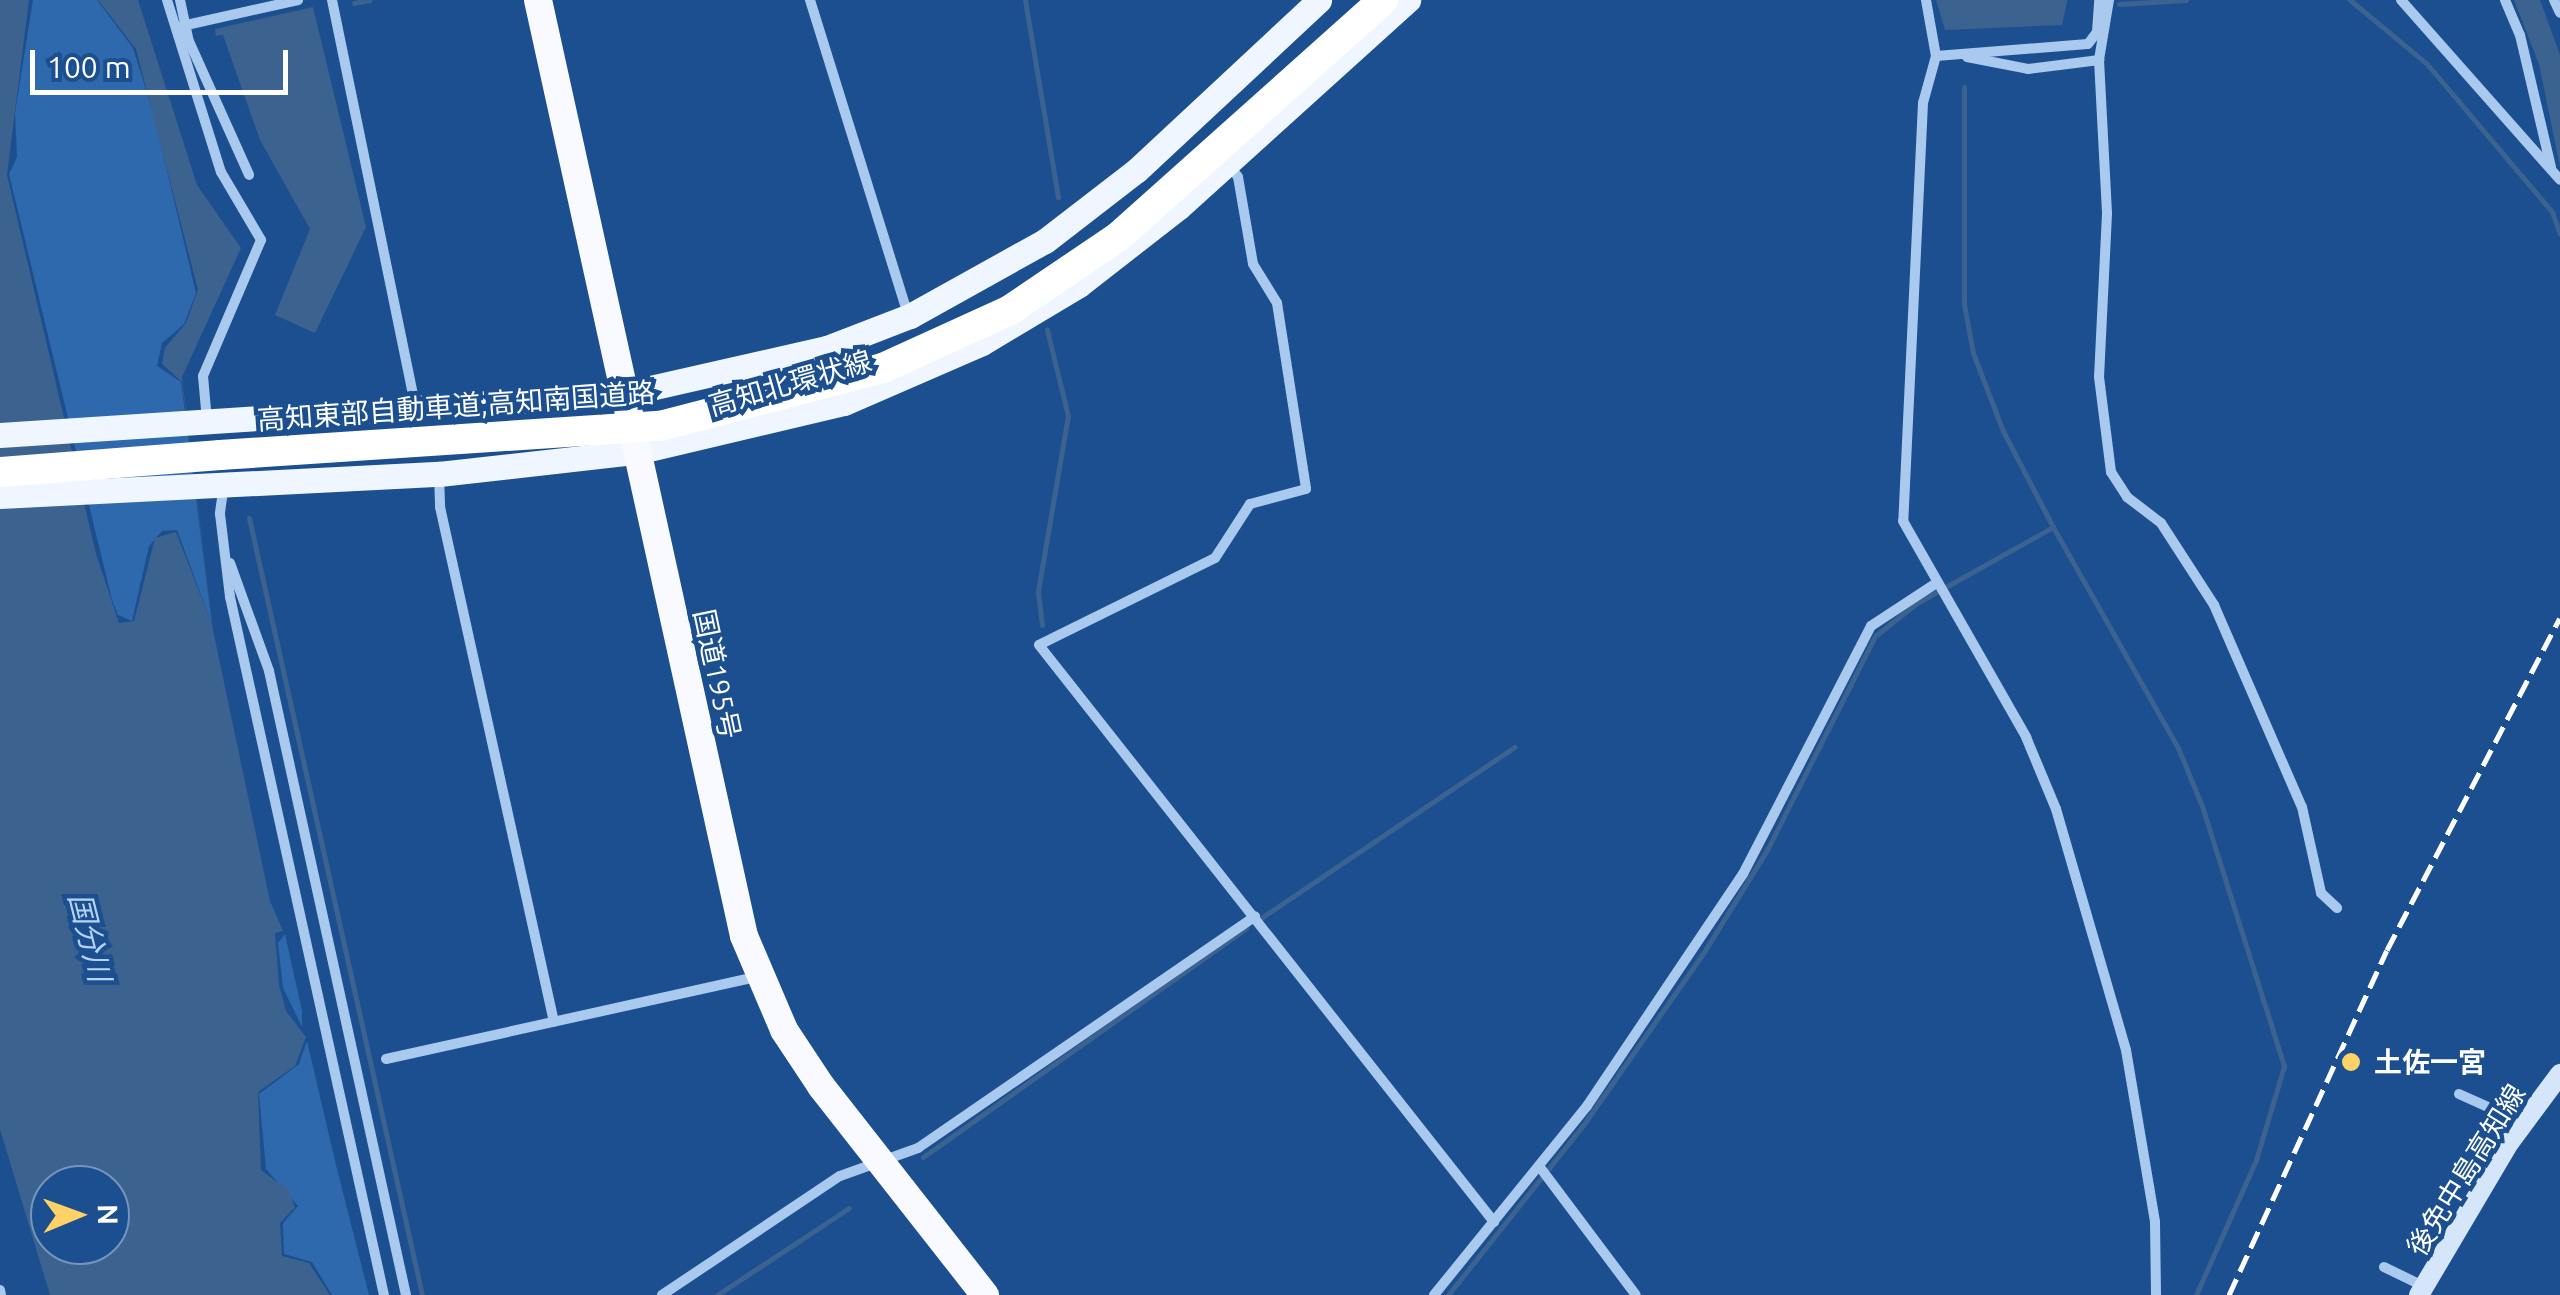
<!DOCTYPE html>
<html>
<head>
<meta charset="utf-8">
<style>
	body { margin:0 }
	#map { position:relative; width:2560px; height:1295px; overflow:hidden; background:#1b4f8f; font-family:Ubuntu,"Noto Sans JP",sans-serif }
	div>[style] { position:absolute }
	.green>* { inset:0; background:#2e69ad }
	.water>* { inset:0; background:#3c6290 }
	.stream>* { height:5px; margin:-2.5px; padding:0 2.5px; transform-origin:2.5px; border-radius:2.5px; background:#3c6290 }
	.minor>* { height:10px; margin:-5px; padding:0 5px; transform-origin:5px; border-radius:5px; background:#a9c9ee }
	.secondary>* { height:20px; margin:-10px; padding:0 10px; transform-origin:10px; border-radius:10px; background:#d6e6fa }
	.primary>* { height:25px; margin:-12.5px; padding:0 12.5px; transform-origin:12.5px; border-radius:12.5px; background:#f0f6ff }
	.trunk>* { height:28px; margin:-14px; padding:0 14px; transform-origin:14px; border-radius:14px; background:#f8faff }
	.motorway>* { height:30px; margin:-15px; padding:0 15px; transform-origin:15px; border-radius:15px; background:#fff }
	.rail>* { height:5px; margin-top:-2.5px; transform-origin:0; background:repeating-linear-gradient(90deg,#fff 0 18px,transparent 0 26px) }
	.motorway-bridge>* { height:30px; margin:-15px; padding:0 15px; transform-origin:15px; border-radius:15px; background:#fff }
	.dots>* { width:28px; height:28px; translate:-50% -50%; box-sizing:border-box; border:5px solid #1b4f8f; border-radius:50% }
	span { translate:-50% -50%; white-space:nowrap; text-align:center; line-height:1.15; -webkit-text-stroke:9px #1b4f8f; paint-order:stroke }
	.street-label { font-size:28px; color:#fff }
	.poi-label { font-size:28px; color:#fff; font-weight:700 }
	.left { translate:0 -50%; text-align:left }
	.water-label { font-size:30px; color:#b5d3f5; font-style:italic }
	.north { position:absolute; left:30px; top:1165px; width:100px; height:100px; box-sizing:border-box; background:#1b4f8f; border:2px solid #7695bc; border-radius:50%; rotate:89deg; font-size:28px; font-weight:700; line-height:40px; text-align:center; color:#fff }
	.north::after { content:''; display:block; margin:auto; width:35px; height:45px; background:#ffd166; clip-path:polygon(50% 0,100% 100%,50% 72%,0 100%) }
	.scale { position:absolute; left:30px; top:50px; width:258px; height:45px; box-sizing:border-box; border:5px solid #fff; border-top:0; padding-left:12px; font-size:30px; line-height:35px; white-space:nowrap; color:#fff; -webkit-text-stroke:8px #1b4f8f; paint-order:stroke }
</style>
</head>
<body>
<div id="map">
	<div class="green">
		<div style="clip-path:polygon(33px 0,97px 0,133px 48px,154px 116px,196px 293px,184px 324px,162px 343px,157px 366px,181px 382px,212px 625px,177px 530px,162px 531px,149px 546px,132px 621px,118px 615px,112px 600px,9px 174px,17px 157px,15px 113px)"></div>
		<div style="clip-path:polygon(285px 934px,302px 1011px,302px 1027px,283px 988px,278px 943px)"></div>
		<div style="clip-path:polygon(307px 1041px,336px 1165px,369px 1295px,332px 1295px,312px 1262px,284px 1254px,283px 1223px,298px 1206px,266px 1169px,259px 1094px,299px 1064px)"></div>
	</div>
	<div class="water">
		<div style="clip-path:polygon(evenodd,0 0,29px 0,7px 175px,96px 554px,119px 623px,134px 621px,155px 538px,176px 532px,212px 625px,182px 382px,162px 364px,165px 348px,186px 323px,198px 290px,136px 49px,98px 0,138px 0,197px 185px,241px 248px,182px 377px,213px 630px,270px 901px,283px 931px,275px 933px,279px 985px,286px 1011px,306px 1037px,295px 1066px,258px 1092px,261px 1170px,288px 1190px,295px 1207px,280px 1223px,282px 1256px,309px 1263px,330px 1295px,50px 1295px,0 1129px,0 0,50px 1185px,110px 1185px,110px 1245px,50px 1245px,50px 1185px)"></div>
		<div style="clip-path:polygon(1936px 0,2067px 0,2067px 2px,2062px 25px,1945px 30px)"></div>
		<div style="clip-path:polygon(2514px 0,2540px 0,2560px 55px,2560px 167px,2539px 64px)"></div>
		<div style="clip-path:polygon(313px 7px,366px 227px,315px 333px,275px 315px,310px 229px,260px 140px,223px 35px,216px 36px,215px 29px)"></div>
	</div>
	<div class="stream">
		<div style="left:1025px;top:0;width:200px;rotate:80.5deg"></div>
		<div style="left:2350px;top:0;width:100px;rotate:39.7deg"></div>
		<div style="left:2427px;top:64px;width:194px;rotate:49.8deg"></div>
		<div style="left:2552px;top:212px;width:23px;rotate:70deg"></div>
		<div style="left:354px;top:3px;width:16px;rotate:-11deg"></div>
		<div style="left:2119px;top:4px;width:67px;rotate:-3.4deg"></div>
		<div style="left:1964px;top:87px;width:217px;rotate:90deg"></div>
		<div style="left:1964px;top:304px;width:50px;rotate:79.6deg"></div>
		<div style="left:1973px;top:353px;width:84px;rotate:69deg"></div>
		<div style="left:2003px;top:431px;width:108px;rotate:62.5deg"></div>
		<div style="left:2053px;top:527px;width:254px;rotate:60.5deg"></div>
		<div style="left:2178px;top:748px;width:63px;rotate:67.5deg"></div>
		<div style="left:2202px;top:806px;width:273px;rotate:72.5deg"></div>
		<div style="left:2284px;top:1066px;width:98px;rotate:106.6deg"></div>
		<div style="left:2256px;top:1160px;width:148px;rotate:114deg"></div>
		<div style="left:249px;top:518px;width:796px;rotate:77.45deg"></div>
		<div style="left:1042px;top:625px;width:34px;rotate:-97deg"></div>
		<div style="left:1038px;top:591px;width:178px;rotate:-80.3deg"></div>
		<div style="left:1068px;top:416px;width:89px;rotate:-103.7deg"></div>
		<div style="left:1255px;top:922px;width:313px;rotate:-34deg"></div>
		<div style="left:923px;top:1157px;width:396px;rotate:-35.3deg"></div>
		<div style="left:717px;top:1295px;width:158px;rotate:-33.4deg"></div>
		<div style="left:1448px;top:1295px;width:218px;rotate:-51.5deg"></div>
		<div style="left:1584px;top:1124px;width:210px;rotate:-55.1deg"></div>
		<div style="left:1704px;top:952px;width:120px;rotate:-58.3deg"></div>
		<div style="left:1767px;top:850px;width:240px;rotate:-63.2deg"></div>
		<div style="left:1875px;top:636px;width:53px;rotate:-38.2deg"></div>
		<div style="left:1917px;top:603px;width:156px;rotate:-29.2deg"></div>
	</div>
	<div class="minor">
		<div style="left:167px;top:0;width:180px;rotate:72.6deg"></div>
		<div style="left:221px;top:172px;width:79px;rotate:59.5deg"></div>
		<div style="left:261px;top:240px;width:148px;rotate:113.1deg"></div>
		<div style="left:203px;top:376px;width:45px;rotate:84.9deg"></div>
		<div style="left:180px;top:0;width:40px;rotate:78deg"></div>
		<div style="left:188px;top:39px;width:149px;rotate:65.8deg"></div>
		<div style="left:332px;top:0;width:413px;rotate:78.4deg"></div>
		<div style="left:810px;top:0;width:329px;rotate:72.7deg"></div>
		<div style="left:1926px;top:0;width:57px;rotate:79.9deg"></div>
		<div style="left:1936px;top:56px;width:49px;rotate:105.5deg"></div>
		<div style="left:1923px;top:103px;width:418px;rotate:92.7deg"></div>
		<div style="left:1903px;top:521px;width:249px;rotate:60.3deg"></div>
		<div style="left:2026px;top:737px;width:78px;rotate:67.4deg"></div>
		<div style="left:2056px;top:809px;width:251px;rotate:73.8deg"></div>
		<div style="left:2126px;top:1050px;width:174px;rotate:80.4deg"></div>
		<div style="left:2155px;top:1222px;width:73px;rotate:89.2deg"></div>
		<div style="left:2109px;top:0;width:61px;rotate:99.5deg"></div>
		<div style="left:2099px;top:60px;width:154px;rotate:87deg"></div>
		<div style="left:2107px;top:214px;width:163px;rotate:92.8deg"></div>
		<div style="left:2099px;top:377px;width:96px;rotate:82.8deg"></div>
		<div style="left:2111px;top:472px;width:30px;rotate:57deg"></div>
		<div style="left:2127px;top:497px;width:43px;rotate:37.4deg"></div>
		<div style="left:2161px;top:523px;width:98px;rotate:57.1deg"></div>
		<div style="left:2214px;top:605px;width:220px;rotate:66.5deg"></div>
		<div style="left:2302px;top:807px;width:88px;rotate:77.5deg"></div>
		<div style="left:2321px;top:893px;width:22px;rotate:43deg"></div>
		<div style="left:2401px;top:0;width:240px;rotate:48.5deg"></div>
		<div style="left:2505px;top:0;width:38px;rotate:67deg"></div>
		<div style="left:2520px;top:35px;width:136px;rotate:76.8deg"></div>
		<div style="left:2554px;top:0;width:14px;rotate:65deg"></div>
		<div style="left:182px;top:26px;width:119px;rotate:-12.6deg"></div>
		<div style="left:1936px;top:56px;width:152px;rotate:-4.5deg"></div>
		<div style="left:2088px;top:44px;width:15px;rotate:-53deg"></div>
		<div style="left:2097px;top:32px;width:32px;rotate:-86deg"></div>
		<div style="left:1967px;top:57px;width:62px;rotate:11.1deg"></div>
		<div style="left:2028px;top:69px;width:72px;rotate:-7.2deg"></div>
		<div style="left:1228px;top:164px;width:16px;rotate:52deg"></div>
		<div style="left:1238px;top:177px;width:88px;rotate:80.2deg"></div>
		<div style="left:1253px;top:264px;width:46px;rotate:58.4deg"></div>
		<div style="left:1277px;top:303px;width:188px;rotate:81.1deg"></div>
		<div style="left:1306px;top:489px;width:58px;rotate:165deg"></div>
		<div style="left:1250px;top:504px;width:64px;rotate:122.9deg"></div>
		<div style="left:1215px;top:558px;width:196px;rotate:153.7deg"></div>
		<div style="left:1039px;top:645px;width:735px;rotate:51.74deg"></div>
		<div style="left:439px;top:475px;width:32px;rotate:88deg"></div>
		<div style="left:440px;top:507px;width:527px;rotate:77.52deg"></div>
		<div style="left:224px;top:484px;width:30px;rotate:98deg"></div>
		<div style="left:220px;top:514px;width:84px;rotate:83.1deg"></div>
		<div style="left:230px;top:597px;width:715px;rotate:77.56deg"></div>
		<div style="left:230px;top:563px;width:115px;rotate:70.1deg"></div>
		<div style="left:269px;top:671px;width:639px;rotate:77.62deg"></div>
		<div style="left:386px;top:1059px;width:380px;rotate:-12.5deg"></div>
		<div style="left:2459px;top:1094px;width:54px;rotate:24.2deg"></div>
		<div style="left:2508px;top:1116px;width:19px;rotate:-9deg"></div>
		<div style="left:1539px;top:1166px;width:161px;rotate:53.1deg"></div>
		<div style="left:2384px;top:1267px;width:43px;rotate:26deg"></div>
		<div style="left:0;top:1290px;width:5px;rotate:79deg"></div>
		<div style="left:662px;top:1295px;width:214px;rotate:-33.8deg"></div>
		<div style="left:840px;top:1176px;width:83px;rotate:-19.7deg"></div>
		<div style="left:918px;top:1148px;width:409px;rotate:-34.5deg"></div>
		<div style="left:1434px;top:1295px;width:243px;rotate:-51deg"></div>
		<div style="left:1587px;top:1106px;width:280px;rotate:-56.1deg"></div>
		<div style="left:1743px;top:874px;width:279px;rotate:-62.7deg"></div>
		<div style="left:1871px;top:626px;width:77px;rotate:-33.3deg"></div>
	</div>
	<div class="secondary">
		<div style="left:2419px;top:1295px;width:177px;rotate:-59.4deg"></div>
		<div style="left:2509px;top:1143px;width:86px;rotate:-53.5deg"></div>
	</div>
	<div class="primary">
		<div style="left:0;top:435px;width:625px;rotate:-3.76deg"></div>
		<div style="left:624px;top:394px;width:208px;rotate:-12.8deg"></div>
		<div style="left:827px;top:348px;width:89px;rotate:-21.1deg"></div>
		<div style="left:910px;top:316px;width:154px;rotate:-29.1deg"></div>
		<div style="left:1045px;top:241px;width:116px;rotate:-37.7deg"></div>
		<div style="left:1137px;top:170px;width:249px;rotate:-43deg"></div>
		<div style="left:0;top:496px;width:440px;rotate:-2.9deg"></div>
		<div style="left:439px;top:474px;width:198px;rotate:-6.4deg"></div>
		<div style="left:636px;top:452px;width:214px;rotate:-13.3deg"></div>
		<div style="left:844px;top:403px;width:150px;rotate:-23.5deg"></div>
		<div style="left:982px;top:343px;width:113px;rotate:-30.9deg"></div>
		<div style="left:1079px;top:285px;width:127px;rotate:-38deg"></div>
		<div style="left:1179px;top:207px;width:309px;rotate:-42.1deg"></div>
	</div>
	<div class="trunk">
		<div style="left:538px;top:0;width:958px;rotate:77.59deg"></div>
		<div style="left:744px;top:936px;width:102px;rotate:66.9deg"></div>
		<div style="left:784px;top:1030px;width:67px;rotate:56.5deg"></div>
		<div style="left:821px;top:1086px;width:266px;rotate:51.9deg"></div>
	</div>
	<div class="motorway">
		<div style="left:0;top:472px;width:221px;rotate:-4.4deg"></div>
	</div>
	<div class="rail">
		<div style="left:2229px;top:1295px;width:379px;rotate:-65.4deg"></div>
		<div style="left:2387px;top:950px;width:374px;rotate:-62.5deg"></div>
	</div>
	<div class="motorway-bridge">
		<div style="left:220px;top:455px;width:441px;rotate:-3.8deg"></div>
		<div style="left:660px;top:426px;width:230px;rotate:-14.6deg"></div>
		<div style="left:883px;top:368px;width:140px;rotate:-24.5deg"></div>
		<div style="left:1010px;top:310px;width:130px;rotate:-34.1deg"></div>
		<div style="left:1118px;top:237px;width:356px;rotate:-41.8deg"></div>
	</div>
	<div class="dots">
		<div style="left:2351px;top:1062px;background:#ffd166"></div>
	</div>
	<div class="street-label">
		<span style="left:790px;top:383px;rotate:-16deg">高知北環状線</span>
		<span style="left:456px;top:406px;rotate:-4deg">高知東部自動車道;高知南国道路</span>
		<span style="left:717px;top:674px;rotate:78deg">国道195号</span>
		<span style="left:2466px;top:1170px;rotate:-58deg">後免中島高知線</span>
	</div>
	<div class="poi-label">
		<span class="left" style="left:2374px;top:1062px">土佐一宮</span>
	</div>
	<div class="water-label">
		<span style="left:90px;top:937px;rotate:76deg">国分川</span>
	</div>
	<div class="north">N</div>
	<div class="scale">100 m</div>
</div>
</body>
</html>
